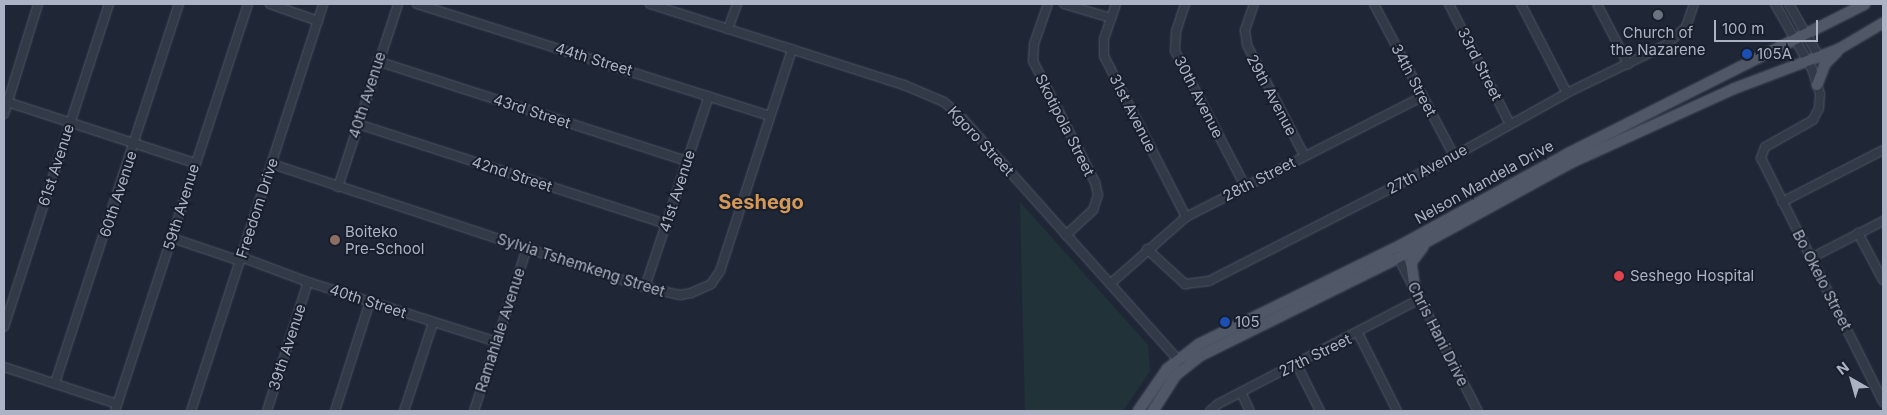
<!DOCTYPE html>
<html>
<head>
<meta charset="utf-8">
<style>
	body { margin:0 }
	#map { position:relative; width:1887px; height:415px; overflow:hidden; background:#1f2737; font-family:Inter,sans-serif }
	div>[style] { position:absolute }
	.green>* { inset:0; background:#213338 }
	.roads { filter:drop-shadow(0 0 1px #505665) drop-shadow(0 0 1px #505665) }
	.minor>* { height:8px; margin:-4px; padding:0 4px; transform-origin:4px; border-radius:4px; background:#323947 }
	.major>* { height:10px; margin:-5px; padding:0 5px; transform-origin:5px; border-radius:5px; background:#505868 }
	.dots>* { width:14px; height:14px; translate:-50% -50%; box-sizing:border-box; border:2px solid #181e2b; border-radius:50% }
	span { translate:-50% -50%; white-space:nowrap; text-align:center; line-height:1.15; -webkit-text-stroke:4px #181e2b; paint-order:stroke }
	.poi-label { font-size:15px; color:#acb3c4 }
	.left { translate:0 -50%; text-align:left }
	.street-label { font-size:15px; color:#acb3c4 }
	.district-label { font-size:20px; color:#d59957; font-weight:700 }
	.frame { position:absolute; inset:0; border:5px solid #acb3c4; pointer-events:none }
	.north { position:absolute; left:1827px; top:355px; width:50px; height:50px; -webkit-text-stroke:4px #181e2b; paint-order:stroke; rotate:322deg; font-size:14px; font-weight:700; line-height:20px; text-align:center; color:#acb3c4 }
	.north::after { content:''; display:block; margin:auto; width:18px; height:22px; background:#acb3c4; clip-path:polygon(50% 0,100% 100%,50% 72%,0 100%) }
	.scale { position:absolute; left:1714px; top:20px; width:104px; height:22px; box-sizing:border-box; border:2px solid #acb3c4; border-top:0; padding-left:6px; font-size:15px; line-height:18px; white-space:nowrap; color:#acb3c4; -webkit-text-stroke:4px #181e2b; paint-order:stroke }
</style>
</head>
<body>
<div id="map">
	<div class="green">
		<div style="clip-path:polygon(1020px 202px,1148px 345px,1150px 371px,1123px 411px,1025px 411px)"></div>
	</div>
	<div class="roads">
		<div class="minor">
			<div style="left:270px;top:4px;width:51px;rotate:19.5deg"></div>
			<div style="left:417px;top:4px;width:370px;rotate:17.6deg"></div>
			<div style="left:650px;top:4px;width:267px;rotate:17.7deg"></div>
			<div style="left:904px;top:85px;width:43px;rotate:23deg"></div>
			<div style="left:944px;top:102px;width:23px;rotate:41deg"></div>
			<div style="left:961px;top:117px;width:330px;rotate:48.2deg"></div>
			<div style="left:1048px;top:4px;width:42px;rotate:109.3deg"></div>
			<div style="left:1034px;top:44px;width:17px;rotate:93deg"></div>
			<div style="left:1033px;top:61px;width:136px;rotate:62.9deg"></div>
			<div style="left:1095px;top:182px;width:13px;rotate:77deg"></div>
			<div style="left:1098px;top:195px;width:16px;rotate:108deg"></div>
			<div style="left:1093px;top:210px;width:37px;rotate:137deg"></div>
			<div style="left:1064px;top:4px;width:49px;rotate:16.6deg"></div>
			<div style="left:1116px;top:4px;width:37px;rotate:109deg"></div>
			<div style="left:1104px;top:39px;width:17px;rotate:90deg"></div>
			<div style="left:1104px;top:56px;width:181px;rotate:63deg"></div>
			<div style="left:1185px;top:4px;width:28px;rotate:108deg"></div>
			<div style="left:1176px;top:31px;width:20px;rotate:93deg"></div>
			<div style="left:1175px;top:51px;width:152px;rotate:62.6deg"></div>
			<div style="left:1254px;top:4px;width:28px;rotate:109deg"></div>
			<div style="left:1245px;top:30px;width:15px;rotate:82deg"></div>
			<div style="left:1247px;top:45px;width:124px;rotate:62.6deg"></div>
			<div style="left:1374px;top:4px;width:172px;rotate:62.2deg"></div>
			<div style="left:1449px;top:4px;width:135px;rotate:63.1deg"></div>
			<div style="left:1521px;top:4px;width:100px;rotate:62.7deg"></div>
			<div style="left:1597px;top:4px;width:68px;rotate:62.7deg"></div>
			<div style="left:1775px;top:4px;width:75px;rotate:60.4deg"></div>
			<div style="left:1812px;top:69px;width:26px;rotate:72deg"></div>
			<div style="left:1820px;top:94px;width:14px;rotate:94deg"></div>
			<div style="left:1819px;top:108px;width:13px;rotate:117deg"></div>
			<div style="left:1813px;top:120px;width:55px;rotate:150.6deg"></div>
			<div style="left:1765px;top:147px;width:12px;rotate:110deg"></div>
			<div style="left:1761px;top:158px;width:273px;rotate:63.4deg"></div>
			<div style="left:1789px;top:4px;width:61px;rotate:60.5deg"></div>
			<div style="left:728px;top:29px;width:27px;rotate:-70deg"></div>
			<div style="left:377px;top:61px;width:325px;rotate:17.9deg"></div>
			<div style="left:4px;top:101px;width:201px;rotate:18deg"></div>
			<div style="left:4px;top:114px;width:115px;rotate:-72.8deg"></div>
			<div style="left:358px;top:124px;width:323px;rotate:18deg"></div>
			<div style="left:272px;top:164px;width:393px;rotate:18.3deg"></div>
			<div style="left:645px;top:287px;width:36px;rotate:13deg"></div>
			<div style="left:680px;top:295px;width:11px;rotate:-10deg"></div>
			<div style="left:691px;top:293px;width:22px;rotate:-24deg"></div>
			<div style="left:711px;top:284px;width:16px;rotate:-55deg"></div>
			<div style="left:720px;top:271px;width:233px;rotate:-72deg"></div>
			<div style="left:338px;top:187px;width:193px;rotate:-71.8deg"></div>
			<div style="left:1782px;top:202px;width:114px;rotate:-27.2deg"></div>
			<div style="left:1858px;top:233px;width:53px;rotate:62deg"></div>
			<div style="left:172px;top:238px;width:72px;rotate:18.7deg"></div>
			<div style="left:1147px;top:249px;width:52px;rotate:42.6deg"></div>
			<div style="left:1185px;top:284px;width:24px;rotate:-7deg"></div>
			<div style="left:1209px;top:281px;width:275px;rotate:-27deg"></div>
			<div style="left:1454px;top:156px;width:129px;rotate:-29.1deg"></div>
			<div style="left:1567px;top:93px;width:110px;rotate:-25.9deg"></div>
			<div style="left:1666px;top:45px;width:27px;rotate:-42deg"></div>
			<div style="left:1686px;top:27px;width:24px;rotate:-71deg"></div>
			<div style="left:1396px;top:253px;width:36px;rotate:63deg"></div>
			<div style="left:241px;top:257px;width:72px;rotate:20.5deg"></div>
			<div style="left:308px;top:282px;width:198px;rotate:17.6deg"></div>
			<div style="left:1811px;top:258px;width:81px;rotate:-27.2deg"></div>
			<div style="left:1110px;top:284px;width:101px;rotate:-41.4deg"></div>
			<div style="left:1186px;top:217px;width:266px;rotate:-27deg"></div>
			<div style="left:645px;top:287px;width:201px;rotate:-71.5deg"></div>
			<div style="left:1418px;top:295px;width:131px;rotate:62.7deg"></div>
			<div style="left:4px;top:327px;width:340px;rotate:-72deg"></div>
			<div style="left:1358px;top:333px;width:87px;rotate:63.4deg"></div>
			<div style="left:1296px;top:363px;width:54px;rotate:63.4deg"></div>
			<div style="left:4px;top:367px;width:119px;rotate:18.1deg"></div>
			<div style="left:55px;top:383px;width:399px;rotate:-71.9deg"></div>
			<div style="left:1241px;top:392px;width:21px;rotate:65deg"></div>
			<div style="left:115px;top:411px;width:428px;rotate:-71.9deg"></div>
			<div style="left:191px;top:411px;width:428px;rotate:-72deg"></div>
			<div style="left:267px;top:411px;width:135px;rotate:-72.4deg"></div>
			<div style="left:335px;top:411px;width:115px;rotate:-72.3deg"></div>
			<div style="left:404px;top:411px;width:93px;rotate:-71.8deg"></div>
			<div style="left:474px;top:411px;width:171px;rotate:-72deg"></div>
			<div style="left:1210px;top:411px;width:11px;rotate:-41deg"></div>
			<div style="left:1218px;top:404px;width:228px;rotate:-27.5deg"></div>
		</div>
		<div class="major">
			<div style="left:1817px;top:85px;width:22px;rotate:-69deg"></div>
			<div style="left:1825px;top:64px;width:17px;rotate:-45deg"></div>
			<div style="left:1415px;top:290px;width:27px;rotate:-98deg"></div>
			<div style="left:1411px;top:263px;width:20px;rotate:-53deg"></div>
			<div style="left:1138px;top:411px;width:51px;rotate:-55.4deg"></div>
			<div style="left:1167px;top:369px;width:41px;rotate:-38deg"></div>
			<div style="left:1199px;top:344px;width:225px;rotate:-26.1deg"></div>
			<div style="left:1401px;top:245px;width:192px;rotate:-28.7deg"></div>
			<div style="left:1569px;top:153px;width:331px;rotate:-26.7deg"></div>
			<div style="left:1153px;top:411px;width:43px;rotate:-57.4deg"></div>
			<div style="left:1176px;top:375px;width:31px;rotate:-38deg"></div>
			<div style="left:1200px;top:356px;width:212px;rotate:-26.3deg"></div>
			<div style="left:1390px;top:262px;width:209px;rotate:-28.7deg"></div>
			<div style="left:1573px;top:162px;width:176px;rotate:-24.5deg"></div>
			<div style="left:1733px;top:89px;width:113px;rotate:-20.7deg"></div>
			<div style="left:1839px;top:49px;width:51px;rotate:-30.6deg"></div>
		</div>
	</div>
	<div class="dots">
		<div style="left:1658px;top:15px;background:#6b7280"></div>
		<div style="left:1747px;top:54px;background:#1a4fb4"></div>
		<div style="left:335px;top:240px;background:#8d6e63"></div>
		<div style="left:1619px;top:276px;background:#e0444e"></div>
		<div style="left:1225px;top:322px;background:#1a4fb4"></div>
	</div>
	<div class="poi-label">
		<span style="left:1658px;top:41px">Church of<br>the Nazarene</span>
		<span class="left" style="left:1757px;top:54px">105A</span>
		<span class="left" style="left:345px;top:240px">Boiteko<br>Pre-School</span>
		<span class="left" style="left:1630px;top:276px">Seshego Hospital</span>
		<span class="left" style="left:1235px;top:322px">105</span>
	</div>
	<div class="street-label">
		<span style="left:594px;top:59px;rotate:17deg">44th Street</span>
		<span style="left:1480px;top:64px;rotate:63deg">33rd Street</span>
		<span style="left:1414px;top:80px;rotate:62deg">34th Street</span>
		<span style="left:367px;top:95px;rotate:-72deg">40th Avenue</span>
		<span style="left:1272px;top:95px;rotate:62deg">29th Avenue</span>
		<span style="left:1199px;top:97px;rotate:63deg">30th Avenue</span>
		<span style="left:532px;top:111px;rotate:18deg">43rd Street</span>
		<span style="left:1133px;top:113px;rotate:63deg">31st Avenue</span>
		<span style="left:1065px;top:125px;rotate:63deg">Skotipola Street</span>
		<span style="left:981px;top:141px;rotate:47deg">Kgoro Street</span>
		<span style="left:56px;top:165px;rotate:-72deg">61st Avenue</span>
		<span style="left:1427px;top:169px;rotate:-28deg">27th Avenue</span>
		<span style="left:512px;top:174px;rotate:18deg">42nd Street</span>
		<span style="left:1259px;top:179px;rotate:-27deg">28th Street</span>
		<span style="left:1484px;top:182px;rotate:-29deg">Nelson Mandela Drive</span>
		<span style="left:677px;top:191px;rotate:-72deg">41st Avenue</span>
		<span style="left:118px;top:194px;rotate:-72deg">60th Avenue</span>
		<span style="left:181px;top:207px;rotate:-73deg">59th Avenue</span>
		<span style="left:257px;top:208px;rotate:-72deg">Freedom Drive</span>
		<span style="left:581px;top:265px;rotate:18deg">Sylvia Tshemkeng Street</span>
		<span style="left:1822px;top:280px;rotate:63deg">Bo Okelo Street</span>
		<span style="left:368px;top:301px;rotate:18deg">40th Street</span>
		<span style="left:500px;top:330px;rotate:-72deg">Ramahlale Avenue</span>
		<span style="left:1438px;top:334px;rotate:63deg">Chris Hani Drive</span>
		<span style="left:287px;top:347px;rotate:-72deg">39th Avenue</span>
		<span style="left:1315px;top:355px;rotate:-26deg">27th Street</span>
	</div>
	<div class="district-label">
		<span style="left:761px;top:202px">Seshego</span>
	</div>
	<div class="frame"></div>
	<div class="north">N</div>
	<div class="scale">100 m</div>
</div>
</body>
</html>
